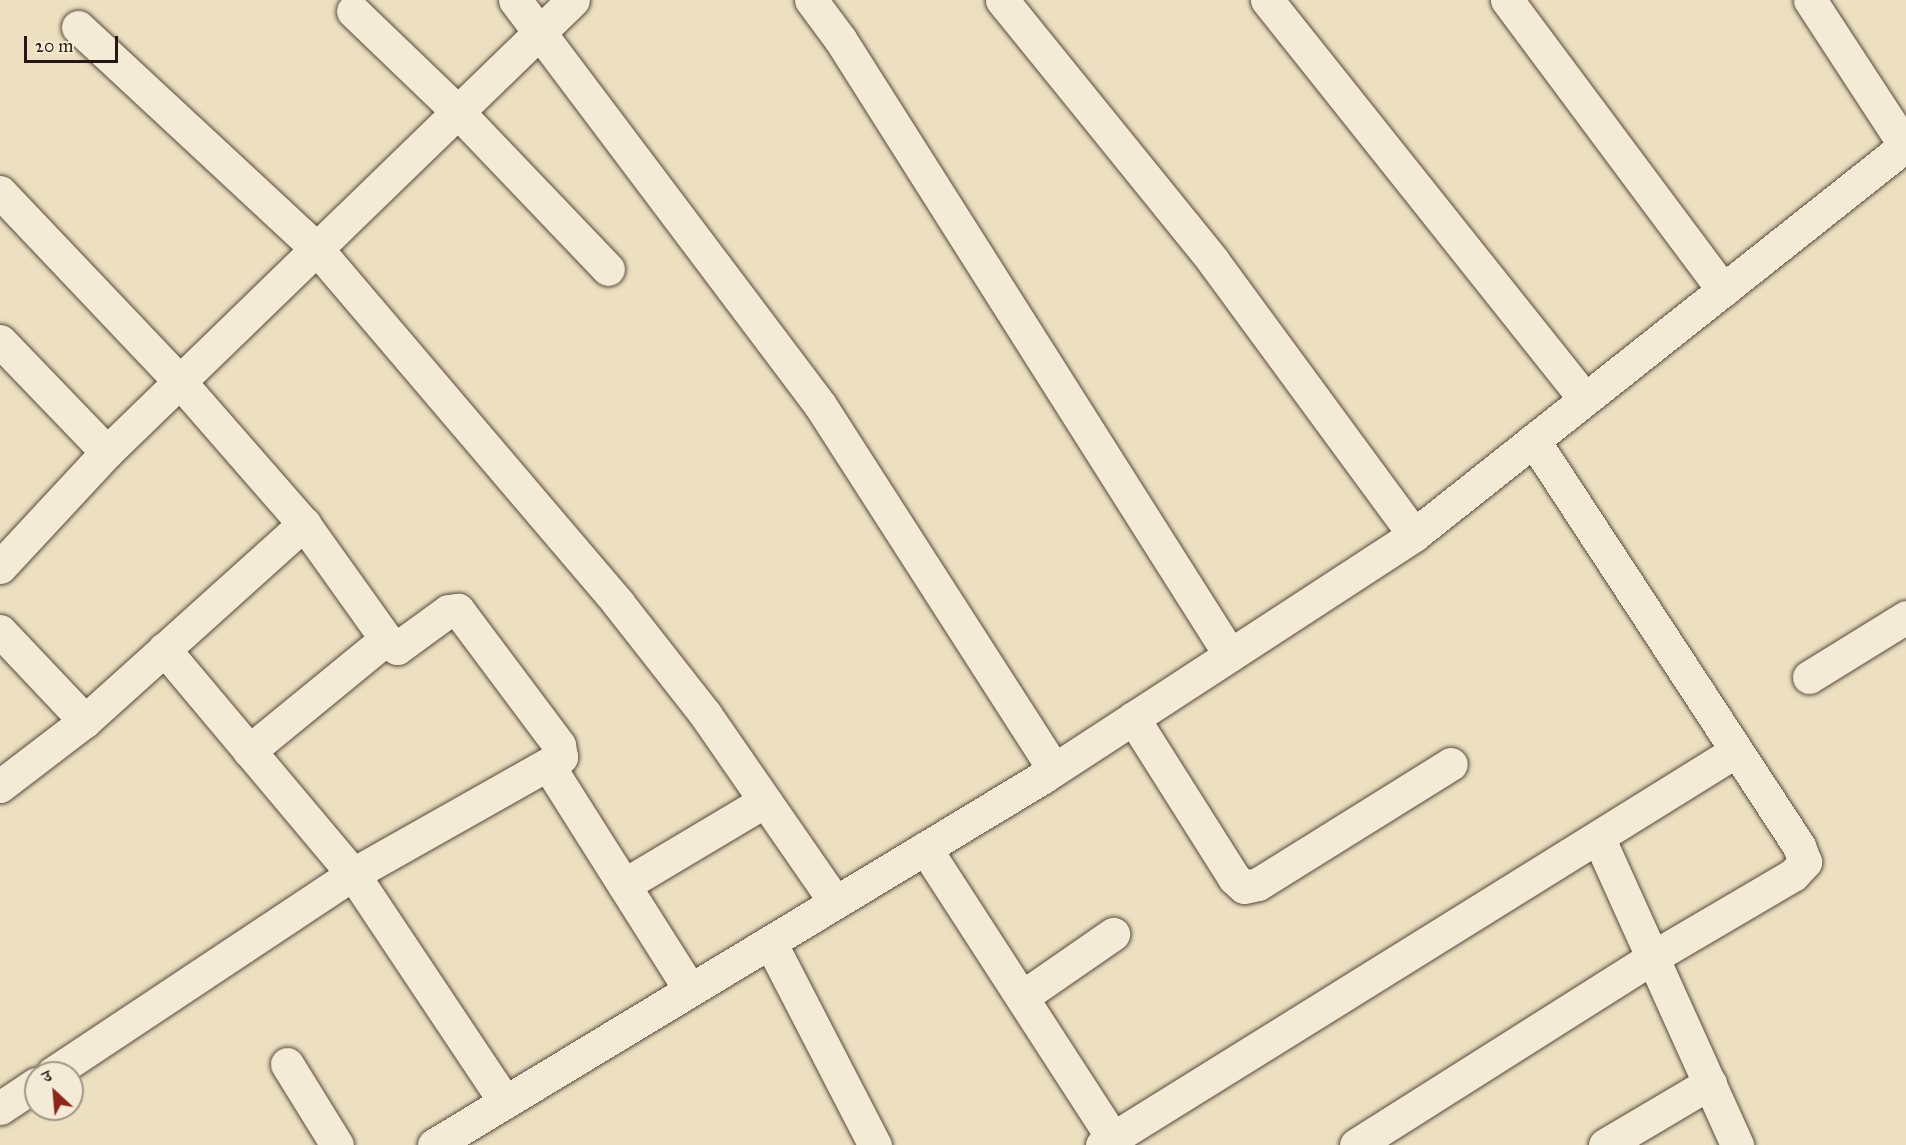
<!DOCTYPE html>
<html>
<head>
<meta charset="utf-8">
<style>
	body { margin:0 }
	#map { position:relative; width:1906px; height:1145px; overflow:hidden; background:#ece0c0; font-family:"IM FELL Great Primer","Noto Serif Devanagari",serif }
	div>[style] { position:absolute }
	.roads { filter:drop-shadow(0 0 2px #58493d) drop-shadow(0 0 2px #58493d) }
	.minor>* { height:33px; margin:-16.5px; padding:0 16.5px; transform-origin:16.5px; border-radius:16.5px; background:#f3ebd6 }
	span { translate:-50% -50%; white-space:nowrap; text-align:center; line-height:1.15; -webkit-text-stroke:5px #f3ebd6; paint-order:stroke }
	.north { position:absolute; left:24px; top:1061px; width:60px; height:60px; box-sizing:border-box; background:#f3ebd6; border:2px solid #a19687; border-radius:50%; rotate:334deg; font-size:16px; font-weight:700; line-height:24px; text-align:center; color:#261711 }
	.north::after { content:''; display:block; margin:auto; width:21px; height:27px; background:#8f2418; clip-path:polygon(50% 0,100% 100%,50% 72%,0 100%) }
	.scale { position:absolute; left:24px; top:36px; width:94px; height:27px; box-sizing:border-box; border:3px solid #261711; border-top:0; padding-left:8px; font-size:18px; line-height:21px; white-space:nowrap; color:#261711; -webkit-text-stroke:4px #f3ebd6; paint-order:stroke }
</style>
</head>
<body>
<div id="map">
	<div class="roads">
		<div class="minor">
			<div style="left:515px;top:0;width:507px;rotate:53.02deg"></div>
			<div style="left:820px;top:405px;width:433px;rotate:57.3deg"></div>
			<div style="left:811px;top:0;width:49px;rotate:53.4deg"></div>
			<div style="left:840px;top:39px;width:729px;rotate:57.66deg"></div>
			<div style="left:1002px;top:0;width:336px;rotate:51deg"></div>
			<div style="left:1213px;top:261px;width:340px;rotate:53.7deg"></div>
			<div style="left:1267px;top:0;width:510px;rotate:51.45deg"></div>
			<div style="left:1507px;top:0;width:362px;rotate:53.3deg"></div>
			<div style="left:1810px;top:0;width:174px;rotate:56.9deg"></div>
			<div style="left:353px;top:11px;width:146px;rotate:43.9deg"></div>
			<div style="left:458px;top:112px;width:217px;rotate:46.3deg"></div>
			<div style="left:78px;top:27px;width:326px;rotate:42.9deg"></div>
			<div style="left:317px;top:249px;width:465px;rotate:49.6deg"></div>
			<div style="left:618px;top:603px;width:141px;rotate:51.9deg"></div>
			<div style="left:705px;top:714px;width:229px;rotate:55.3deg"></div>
			<div style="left:0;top:192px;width:262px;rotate:46.5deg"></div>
			<div style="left:180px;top:382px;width:189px;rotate:48.9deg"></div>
			<div style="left:304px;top:524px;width:141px;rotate:54.5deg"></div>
			<div style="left:386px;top:639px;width:177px;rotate:140.7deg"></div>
			<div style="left:0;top:341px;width:154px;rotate:46.1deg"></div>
			<div style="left:0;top:567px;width:157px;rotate:-47.1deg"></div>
			<div style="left:107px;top:452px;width:649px;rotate:-44.13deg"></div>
			<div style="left:0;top:631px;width:124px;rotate:46.6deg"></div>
			<div style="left:164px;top:649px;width:294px;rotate:50deg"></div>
			<div style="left:353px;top:874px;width:274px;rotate:56.3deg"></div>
			<div style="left:1809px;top:677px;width:114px;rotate:-31.7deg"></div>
			<div style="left:1133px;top:718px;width:189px;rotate:57.7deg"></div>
			<div style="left:1234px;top:878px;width:13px;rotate:42deg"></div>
			<div style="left:1244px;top:887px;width:14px;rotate:-12deg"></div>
			<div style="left:1258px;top:884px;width:227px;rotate:-31.9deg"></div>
			<div style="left:548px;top:765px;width:266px;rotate:57.7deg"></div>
			<div style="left:0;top:786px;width:107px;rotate:-37.4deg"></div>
			<div style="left:85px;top:721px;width:295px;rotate:-42deg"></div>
			<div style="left:1599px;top:839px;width:336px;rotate:65.7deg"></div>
			<div style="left:925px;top:848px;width:354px;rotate:57.1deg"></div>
			<div style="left:624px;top:885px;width:164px;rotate:-30.8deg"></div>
			<div style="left:770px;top:942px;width:229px;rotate:62.7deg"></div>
			<div style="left:1022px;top:997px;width:111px;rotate:-34.7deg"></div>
			<div style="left:287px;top:1064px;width:95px;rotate:58.3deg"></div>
			<div style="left:53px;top:1073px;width:360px;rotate:-33.6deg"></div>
			<div style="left:353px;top:874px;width:239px;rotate:-29.4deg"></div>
			<div style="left:561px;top:757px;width:12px;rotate:-99deg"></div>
			<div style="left:559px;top:745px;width:169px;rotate:-126.8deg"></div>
			<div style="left:458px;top:610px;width:10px;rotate:174deg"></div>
			<div style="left:448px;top:611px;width:63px;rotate:144deg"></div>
			<div style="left:397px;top:648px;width:14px;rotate:-141deg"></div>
			<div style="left:0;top:1108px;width:43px;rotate:-33.7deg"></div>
			<div style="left:434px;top:1145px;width:712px;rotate:-31.14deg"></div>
			<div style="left:1043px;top:777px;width:443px;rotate:-33.1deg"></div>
			<div style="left:1414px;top:535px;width:628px;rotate:-38.4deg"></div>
			<div style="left:1102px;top:1145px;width:746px;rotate:-31.86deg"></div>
			<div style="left:1356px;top:1145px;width:352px;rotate:-32.3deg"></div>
			<div style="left:1653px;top:957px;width:162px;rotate:-30.4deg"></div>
			<div style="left:1793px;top:875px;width:18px;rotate:-47deg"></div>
			<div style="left:1805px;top:862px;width:17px;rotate:-111deg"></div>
			<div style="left:1799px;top:846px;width:485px;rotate:-123.2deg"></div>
			<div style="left:1605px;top:1145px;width:122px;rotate:-30.6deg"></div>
		</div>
	</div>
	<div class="north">उ</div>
	<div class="scale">20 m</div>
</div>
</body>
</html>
